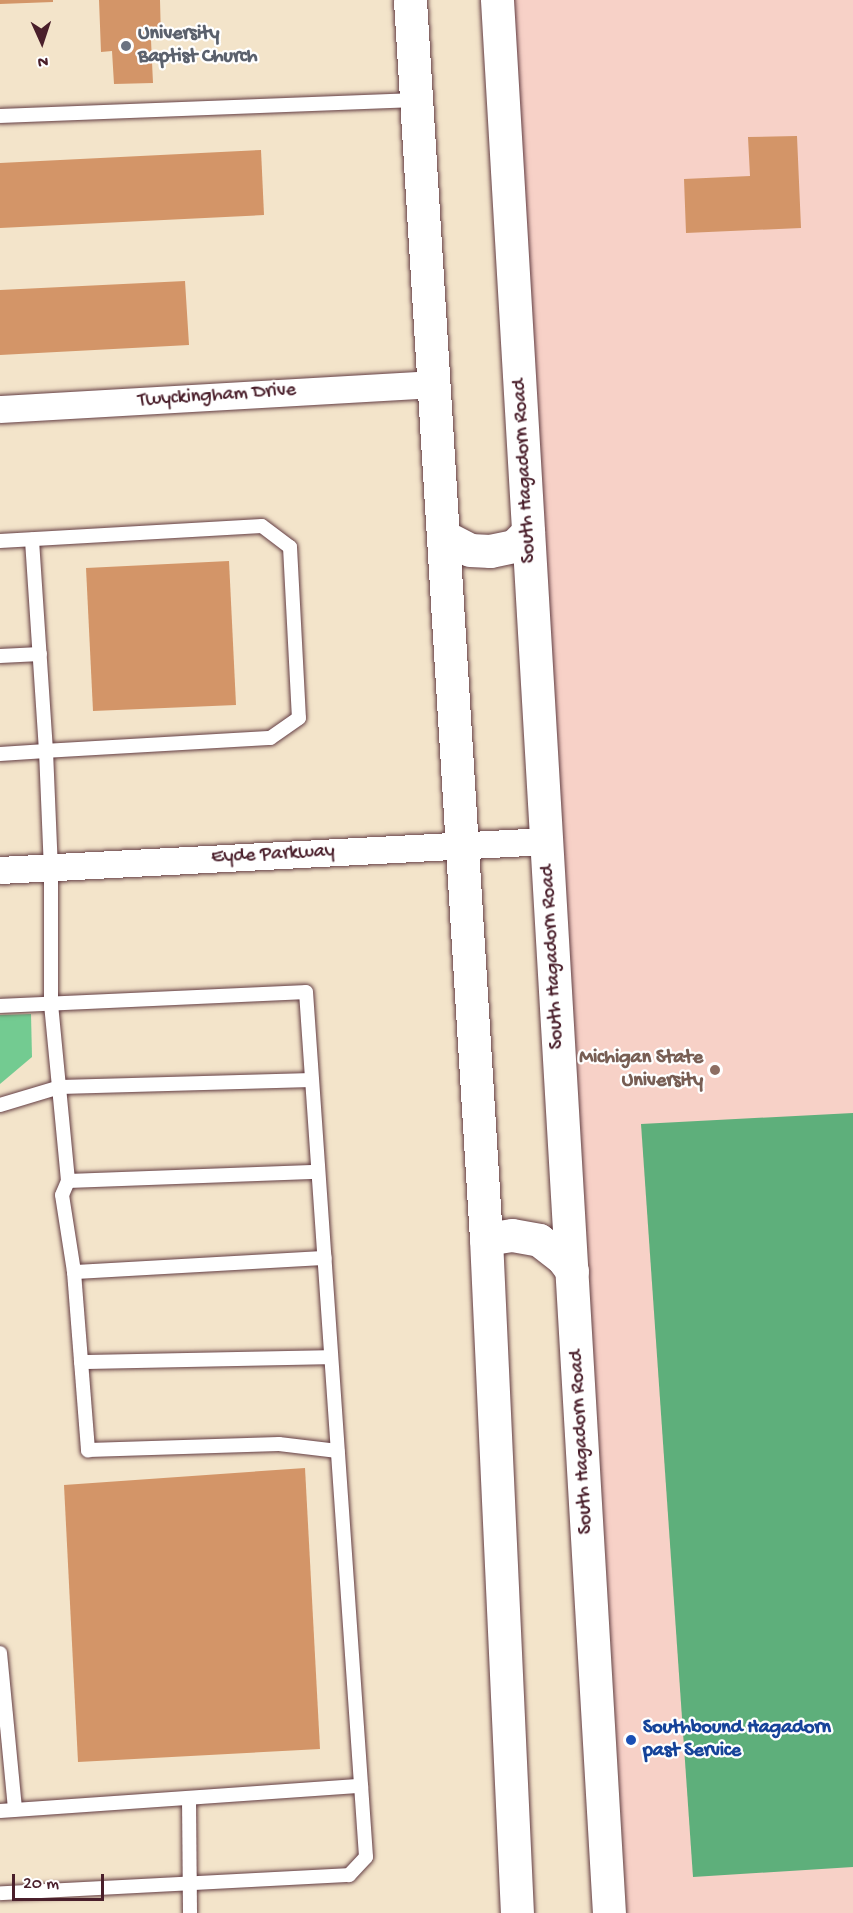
<!DOCTYPE html>
<html>
<head>
<meta charset="utf-8">
<style>
	body { margin:0 }
	#map { position:relative; width:853px; height:1913px; overflow:hidden; background:#f3e4ca; font-family:"Gochi Hand",sans-serif }
	div>[style] { position:absolute }
	.built>* { inset:0; background:#f7d1c7 }
	.green>* { inset:0; background:#73cb91 }
	.forest>* { inset:0; background:#5eaf7b }
	.building>* { inset:0; background:#d39568 }
	.roads { filter:drop-shadow(0 0 2px #633d43) drop-shadow(0 0 2px #633d43) }
	.lane>* { height:14px; margin:-7px; padding:0 7px; transform-origin:7px; border-radius:7px; background:#fff }
	.street>* { height:27px; margin:-13.5px; padding:0 13.5px; transform-origin:13.5px; border-radius:13.5px; background:#fff }
	.secondary>* { height:33px; margin:-16.5px; padding:0 16.5px; transform-origin:16.5px; border-radius:16.5px; background:#fff }
	.dots>* { width:16px; height:16px; translate:-50% -50%; box-sizing:border-box; border:3px solid #fff; border-radius:50% }
	span { translate:-50% -50%; white-space:nowrap; text-align:center; line-height:1.15; -webkit-text-stroke:4.5px #fff; paint-order:stroke }
	.worship-label { font-size:20px; color:#5b616d; font-weight:700 }
	.left { translate:0 -50%; text-align:left }
	.street-label { font-size:20px; color:#4a1f2b }
	.education-label { font-size:20px; color:#785e54; font-weight:700 }
	.right { translate:-100% -50%; text-align:right }
	.transit-label { font-size:20px; color:#164399; font-weight:700 }
	.north { position:absolute; left:12px; top:12px; width:60px; height:60px; -webkit-text-stroke:4px #fff; paint-order:stroke; rotate:177deg; font-size:16px; font-weight:700; line-height:24px; text-align:center; color:#4a1f2b }
	.north::after { content:''; display:block; margin:auto; width:21px; height:27px; background:#4a1f2b; clip-path:polygon(50% 0,100% 100%,50% 72%,0 100%) }
	.scale { position:absolute; left:12px; top:1874px; width:92px; height:27px; box-sizing:border-box; border:3px solid #4a1f2b; border-top:0; padding-left:8px; font-size:18px; line-height:21px; white-space:nowrap; color:#4a1f2b; -webkit-text-stroke:4px #fff; paint-order:stroke }
</style>
</head>
<body>
<div id="map">
	<div class="built">
		<div style="clip-path:polygon(514px 0,853px 0,853px 1913px,627px 1913px)"></div>
	</div>
	<div class="green">
		<div style="clip-path:polygon(31px 1014px,32px 1057px,0 1084px,0 1015px)"></div>
	</div>
	<div class="forest">
		<div style="clip-path:polygon(853px 1113px,853px 1867px,693px 1877px,641px 1124px)"></div>
	</div>
	<div class="building">
		<div style="clip-path:polygon(0 0,53px 0,53px 2px,0 4px)"></div>
		<div style="clip-path:polygon(99px 0,160px 0,161px 40px,151px 40px,153px 83px,114px 84px,112px 51px,101px 52px)"></div>
		<div style="clip-path:polygon(797px 136px,801px 228px,686px 233px,684px 179px,750px 176px,748px 137px)"></div>
		<div style="clip-path:polygon(261px 150px,264px 215px,0 228px,0 163px)"></div>
		<div style="clip-path:polygon(185px 281px,189px 345px,0 355px,0 290px)"></div>
		<div style="clip-path:polygon(229px 561px,236px 705px,93px 711px,86px 568px)"></div>
		<div style="clip-path:polygon(305px 1468px,320px 1749px,78px 1762px,64px 1485px)"></div>
	</div>
	<div class="roads">
		<div class="lane">
			<div style="left:0;top:116px;width:416px;rotate:-2.2deg"></div>
			<div style="left:0;top:541px;width:262px;rotate:-3.3deg"></div>
			<div style="left:262px;top:526px;width:35px;rotate:37deg"></div>
			<div style="left:290px;top:547px;width:171px;rotate:87deg"></div>
			<div style="left:299px;top:718px;width:35px;rotate:145deg"></div>
			<div style="left:270px;top:738px;width:224px;rotate:176.7deg"></div>
			<div style="left:46px;top:751px;width:117px;rotate:87.6deg"></div>
			<div style="left:51px;top:868px;width:136px;rotate:90deg"></div>
			<div style="left:51px;top:1004px;width:178px;rotate:84.5deg"></div>
			<div style="left:68px;top:1181px;width:15px;rotate:113deg"></div>
			<div style="left:62px;top:1195px;width:78px;rotate:81.1deg"></div>
			<div style="left:74px;top:1272px;width:179px;rotate:85.5deg"></div>
			<div style="left:88px;top:1450px;width:191px;rotate:-1.8deg"></div>
			<div style="left:279px;top:1444px;width:59px;rotate:6.8deg"></div>
			<div style="left:0;top:656px;width:40px;rotate:-2.9deg"></div>
			<div style="left:0;top:754px;width:46px;rotate:-3.7deg"></div>
			<div style="left:46px;top:751px;width:212px;rotate:-93.8deg"></div>
			<div style="left:0;top:1006px;width:306px;rotate:-2.6deg"></div>
			<div style="left:306px;top:992px;width:867px;rotate:86.03deg"></div>
			<div style="left:366px;top:1857px;width:25px;rotate:133deg"></div>
			<div style="left:349px;top:1875px;width:349px;rotate:177deg"></div>
			<div style="left:0;top:1105px;width:63px;rotate:-16.7deg"></div>
			<div style="left:60px;top:1087px;width:252px;rotate:-1.6deg"></div>
			<div style="left:68px;top:1181px;width:250px;rotate:-2.1deg"></div>
			<div style="left:74px;top:1272px;width:251px;rotate:-3.2deg"></div>
			<div style="left:81px;top:1362px;width:250px;rotate:-1.1deg"></div>
			<div style="left:0;top:1653px;width:157px;rotate:84.5deg"></div>
			<div style="left:189px;top:1798px;width:115px;rotate:89.5deg"></div>
			<div style="left:0;top:1811px;width:362px;rotate:-4deg"></div>
		</div>
		<div class="street">
			<div style="left:0;top:409px;width:435px;rotate:-3.3deg"></div>
			<div style="left:0;top:870px;width:547px;rotate:-3.04deg"></div>
		</div>
		<div class="secondary">
			<div style="left:410px;top:0;width:1241px;rotate:86.49deg"></div>
			<div style="left:486px;top:1239px;width:675px;rotate:87.37deg"></div>
			<div style="left:497px;top:0;width:1916px;rotate:86.65deg"></div>
			<div style="left:443px;top:536px;width:30px;rotate:27deg"></div>
			<div style="left:470px;top:550px;width:20px;rotate:3deg"></div>
			<div style="left:490px;top:551px;width:25px;rotate:-12deg"></div>
			<div style="left:514px;top:546px;width:20px;rotate:-45deg"></div>
			<div style="left:486px;top:1239px;width:26px;rotate:-9deg"></div>
			<div style="left:512px;top:1235px;width:27px;rotate:10deg"></div>
			<div style="left:539px;top:1240px;width:31px;rotate:38deg"></div>
			<div style="left:563px;top:1259px;width:15px;rotate:53deg"></div>
		</div>
	</div>
	<div class="dots">
		<div style="left:126px;top:46px;background:#6b7280"></div>
		<div style="left:715px;top:1070px;background:#8d6e63"></div>
		<div style="left:631px;top:1740px;background:#1a4fb4"></div>
	</div>
	<div class="worship-label">
		<span class="left" style="left:138px;top:46px">University<br>Baptist Church</span>
	</div>
	<div class="street-label">
		<span style="left:217px;top:396px;rotate:-4deg">Twyckingham Drive</span>
		<span style="left:525px;top:471px;rotate:-93deg">South Hagadorn Road</span>
		<span style="left:273px;top:855px;rotate:-3deg">Eyde Parkway</span>
		<span style="left:553px;top:957px;rotate:-93deg">South Hagadorn Road</span>
		<span style="left:582px;top:1442px;rotate:-93deg">South Hagadorn Road</span>
	</div>
	<div class="education-label">
		<span class="right" style="left:703px;top:1070px">Michigan State<br>University</span>
	</div>
	<div class="transit-label">
		<span class="left" style="left:643px;top:1740px">Southbound Hagadorn<br>past Service</span>
	</div>
	<div class="north">N</div>
	<div class="scale">20 m</div>
</div>
</body>
</html>
